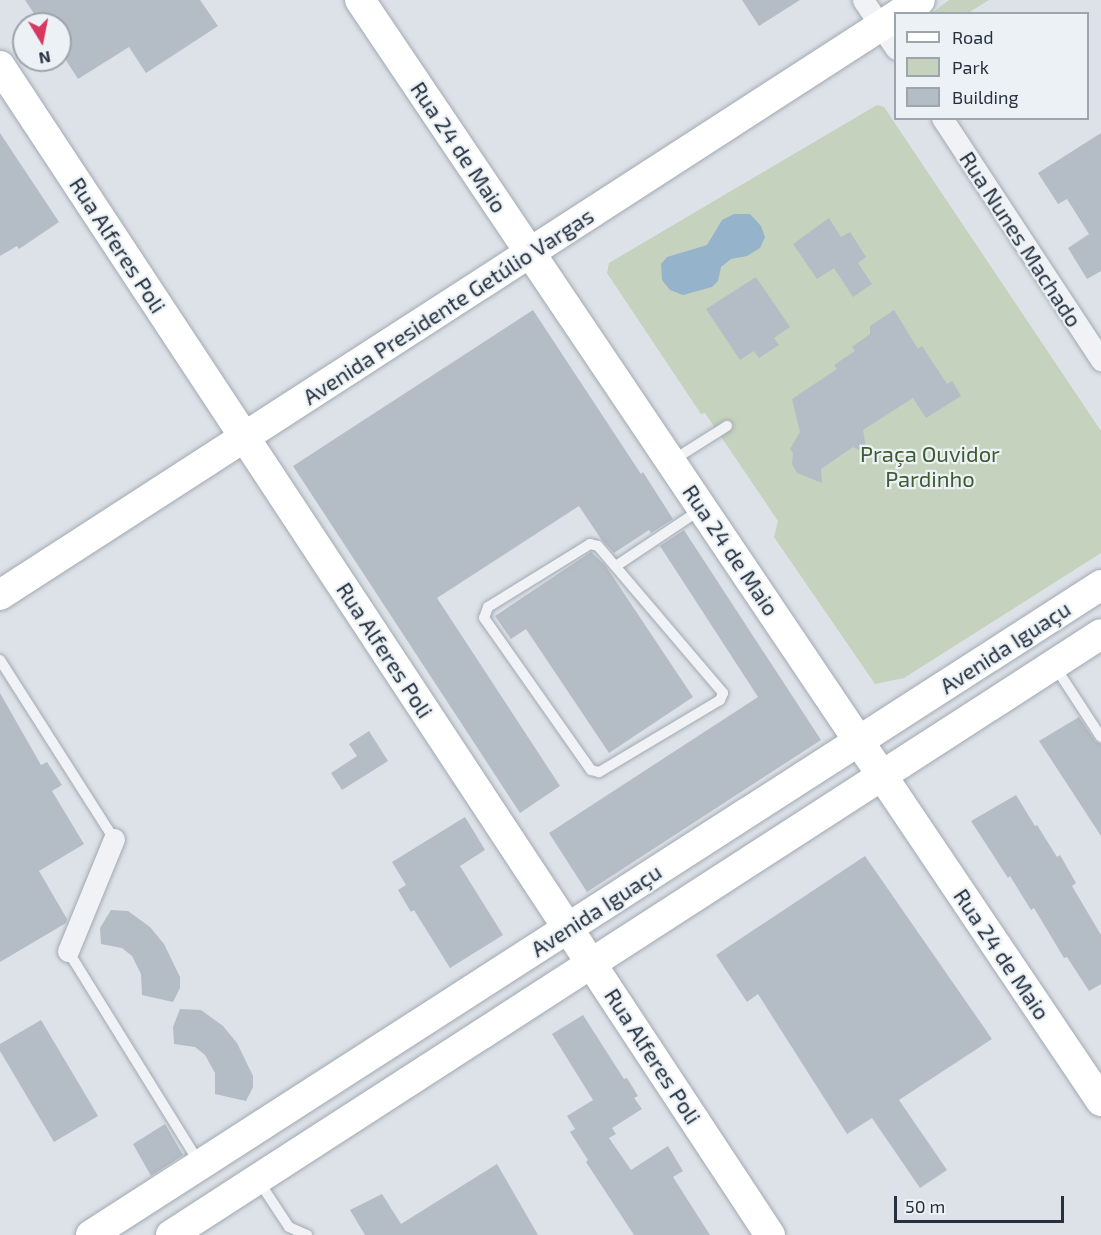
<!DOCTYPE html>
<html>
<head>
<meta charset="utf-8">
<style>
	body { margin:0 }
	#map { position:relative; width:1101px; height:1235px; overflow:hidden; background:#dde2e8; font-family:"Exo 2",sans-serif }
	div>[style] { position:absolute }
	.green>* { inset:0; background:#c5d2bd }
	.water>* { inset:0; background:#95b4cb }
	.building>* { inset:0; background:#b4bcc5 }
	.roads { filter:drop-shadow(0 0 2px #a2a9b2) drop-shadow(0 0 2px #a2a9b2) }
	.lane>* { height:10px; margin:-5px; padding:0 5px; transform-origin:5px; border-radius:5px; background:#f0f2f6 }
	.street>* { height:21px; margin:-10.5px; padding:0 10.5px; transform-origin:10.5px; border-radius:10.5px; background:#f0f2f6 }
	.secondary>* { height:30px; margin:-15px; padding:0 15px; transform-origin:15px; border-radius:15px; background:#fff }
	span { translate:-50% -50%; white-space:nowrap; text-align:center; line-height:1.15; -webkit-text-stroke:4.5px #ecf1f5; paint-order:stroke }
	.street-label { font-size:22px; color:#25313f }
	.park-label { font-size:22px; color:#3e5c32 }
	.legend { position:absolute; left:894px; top:12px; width:195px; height:108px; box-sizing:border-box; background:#ecf1f5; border:2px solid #9ca4ac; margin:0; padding:8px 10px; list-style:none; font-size:18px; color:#25313f }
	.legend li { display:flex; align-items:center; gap:12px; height:30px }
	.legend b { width:30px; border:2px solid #9ca4ac }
	.north { position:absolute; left:12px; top:12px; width:60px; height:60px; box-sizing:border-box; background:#ecf1f5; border:2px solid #9ca4ac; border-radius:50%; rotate:170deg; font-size:16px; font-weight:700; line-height:24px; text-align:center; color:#25313f }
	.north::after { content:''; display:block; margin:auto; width:21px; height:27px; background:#d73860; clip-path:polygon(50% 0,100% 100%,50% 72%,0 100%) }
	.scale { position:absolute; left:894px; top:1196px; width:170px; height:27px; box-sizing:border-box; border:3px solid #25313f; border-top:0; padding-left:8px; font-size:18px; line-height:21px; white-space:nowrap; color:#25313f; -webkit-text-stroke:4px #ecf1f5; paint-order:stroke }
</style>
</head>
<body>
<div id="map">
	<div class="green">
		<div style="clip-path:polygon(949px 0,989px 0,968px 13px,932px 13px)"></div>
		<div style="clip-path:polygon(877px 105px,884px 107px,1101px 431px,1101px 553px,904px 678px,875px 684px,774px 537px,778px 521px,705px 413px,701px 414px,607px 273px,609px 263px)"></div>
	</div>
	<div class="water">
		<div style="clip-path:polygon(734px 214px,750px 214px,761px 226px,765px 237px,760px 248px,747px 256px,731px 259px,721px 267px,718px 281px,712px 287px,683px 295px,670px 290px,662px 280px,661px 264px,667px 257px,707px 245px,722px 220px)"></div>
	</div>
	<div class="building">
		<div style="clip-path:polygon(25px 0,200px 0,218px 26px,146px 73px,129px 47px,78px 79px,60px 51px,60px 24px,41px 24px)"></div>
		<div style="clip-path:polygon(742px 0,800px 0,759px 26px)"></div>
		<div style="clip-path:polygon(0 133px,59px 222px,19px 249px,17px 246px,0 256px)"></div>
		<div style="clip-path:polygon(1101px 133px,1101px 271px,1087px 279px,1068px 248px,1089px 234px,1067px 199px,1058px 204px,1038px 173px)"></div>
		<div style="clip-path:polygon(829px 218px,841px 237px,850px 232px,866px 257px,858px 263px,872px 284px,853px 297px,834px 268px,817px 279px,793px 244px)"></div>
		<div style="clip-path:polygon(756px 277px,790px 327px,774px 338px,779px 345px,759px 358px,754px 351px,740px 360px,706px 309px)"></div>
		<div style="clip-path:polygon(533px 310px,641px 474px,643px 472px,673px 519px,651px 533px,649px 530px,614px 553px,601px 539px,579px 506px,437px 598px,560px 786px,520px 813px,293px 466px)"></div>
		<div style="clip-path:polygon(894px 310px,918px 349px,922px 346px,947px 384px,952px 381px,961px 396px,926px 418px,913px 398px,863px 430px,867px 454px,853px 447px,821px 469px,822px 483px,797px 473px,792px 464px,793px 453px,790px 449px,800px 432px,792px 399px,837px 369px,834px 365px,855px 351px,852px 347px,870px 334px,870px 326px)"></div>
		<div style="clip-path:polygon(684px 530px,821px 740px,587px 892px,549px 833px,758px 697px,660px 546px)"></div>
		<div style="clip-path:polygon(591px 552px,605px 565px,693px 697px,609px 753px,526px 629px,511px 639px,495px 616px)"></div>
		<div style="clip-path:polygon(0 693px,41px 765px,47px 762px,62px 785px,52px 791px,84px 844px,39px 871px,67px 919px,66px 923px,0 962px)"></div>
		<div style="clip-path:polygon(1079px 717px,1095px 741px,1101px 744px,1101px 836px,1039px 741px)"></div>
		<div style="clip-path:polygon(369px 731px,388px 761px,342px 790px,331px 773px,357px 756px,349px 744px)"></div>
		<div style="clip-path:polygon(1016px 795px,1035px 826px,1037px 825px,1057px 857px,1060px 855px,1076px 883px,1072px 886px,1101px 935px,1101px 984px,1089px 991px,1067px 957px,1064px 958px,1034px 908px,1031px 910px,1010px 876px,1008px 878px,971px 821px)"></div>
		<div style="clip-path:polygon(465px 817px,485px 850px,460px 866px,503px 935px,450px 968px,414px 910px,411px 912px,398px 890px,406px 885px,392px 862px)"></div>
		<div style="clip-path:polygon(865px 856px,992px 1039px,899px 1100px,947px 1170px,920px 1188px,872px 1118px,847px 1134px,758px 994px,747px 1002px,716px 955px)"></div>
		<div style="clip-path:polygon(111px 910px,128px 911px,150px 927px,164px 944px,180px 977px,180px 988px,173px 1002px,142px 995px,141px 974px,132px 956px,122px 948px,101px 944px,100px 928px)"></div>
		<div style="clip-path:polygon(180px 1009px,201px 1010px,223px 1026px,237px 1043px,253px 1076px,253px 1087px,246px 1101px,215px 1094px,215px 1073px,205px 1055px,195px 1047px,174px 1044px,173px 1027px)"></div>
		<div style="clip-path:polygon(583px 1015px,624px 1079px,627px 1078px,638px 1096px,634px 1098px,642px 1109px,612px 1128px,616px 1134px,609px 1138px,631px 1170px,668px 1146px,683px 1171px,673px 1177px,710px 1235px,634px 1235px,586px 1162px,588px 1160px,570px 1132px,575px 1129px,567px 1116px,593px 1100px,552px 1034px)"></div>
		<div style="clip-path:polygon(41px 1020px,98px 1116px,54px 1142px,0 1051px,0 1044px)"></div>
		<div style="clip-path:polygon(165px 1124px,183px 1155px,151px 1176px,133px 1144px)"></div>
		<div style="clip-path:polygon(497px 1164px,538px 1235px,365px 1235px,350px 1210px,382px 1194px,401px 1224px)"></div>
	</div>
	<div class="roads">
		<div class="lane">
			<div style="left:673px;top:460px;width:64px;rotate:-32.2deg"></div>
			<div style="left:590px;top:544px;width:8px;rotate:14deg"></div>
			<div style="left:598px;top:546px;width:193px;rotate:49.6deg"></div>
			<div style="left:723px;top:693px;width:8px;rotate:113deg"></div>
			<div style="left:720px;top:700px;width:141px;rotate:149.2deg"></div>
			<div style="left:599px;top:772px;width:8px;rotate:-166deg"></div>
			<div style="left:591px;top:770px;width:186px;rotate:-125.1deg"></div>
			<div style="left:484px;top:618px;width:12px;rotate:-70deg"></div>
			<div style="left:488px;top:607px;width:120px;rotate:-31.7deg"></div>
			<div style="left:616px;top:566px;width:101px;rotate:-33.7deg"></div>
			<div style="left:0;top:660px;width:212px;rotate:57.5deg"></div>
			<div style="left:1054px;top:665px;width:86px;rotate:56.9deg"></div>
			<div style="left:68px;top:951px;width:248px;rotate:58.2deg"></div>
			<div style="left:258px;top:1180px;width:56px;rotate:56.6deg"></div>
			<div style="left:289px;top:1227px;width:20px;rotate:24deg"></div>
		</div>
		<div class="street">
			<div style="left:863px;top:0;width:59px;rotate:56deg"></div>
			<div style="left:942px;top:118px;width:290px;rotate:56.7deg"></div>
			<div style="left:68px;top:951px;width:121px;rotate:-67.7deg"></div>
		</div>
		<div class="secondary">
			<div style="left:360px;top:0;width:1327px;rotate:56.06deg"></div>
			<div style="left:899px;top:14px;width:25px;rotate:-34deg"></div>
			<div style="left:0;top:66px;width:1400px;rotate:56.63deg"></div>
			<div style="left:0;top:595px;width:1067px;rotate:-32.87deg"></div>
			<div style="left:91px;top:1235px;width:1201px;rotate:-32.76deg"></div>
			<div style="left:171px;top:1235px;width:1107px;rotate:-32.87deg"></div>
		</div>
	</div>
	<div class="street-label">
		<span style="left:459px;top:147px;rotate:56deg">Rua 24 de Maio</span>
		<span style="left:1021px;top:239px;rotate:57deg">Rua Nunes Machado</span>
		<span style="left:118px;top:245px;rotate:57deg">Rua Alferes Poli</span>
		<span style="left:448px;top:306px;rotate:-33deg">Avenida Presidente Getúlio Vargas</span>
		<span style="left:731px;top:550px;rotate:56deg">Rua 24 de Maio</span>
		<span style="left:1005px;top:647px;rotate:-33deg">Avenida Iguaçu</span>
		<span style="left:385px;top:650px;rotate:57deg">Rua Alferes Poli</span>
		<span style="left:596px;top:910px;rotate:-33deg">Avenida Iguaçu</span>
		<span style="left:1002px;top:954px;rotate:56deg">Rua 24 de Maio</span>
		<span style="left:653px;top:1056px;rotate:57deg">Rua Alferes Poli</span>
	</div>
	<div class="park-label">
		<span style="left:930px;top:466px">Praça Ouvidor<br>Pardinho</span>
	</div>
	<ul class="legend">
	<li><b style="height:8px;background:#fff"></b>Road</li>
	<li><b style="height:16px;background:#c5d2bd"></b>Park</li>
	<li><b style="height:16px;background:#b4bcc5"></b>Building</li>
	</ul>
	<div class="north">N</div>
	<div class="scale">50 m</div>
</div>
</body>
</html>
